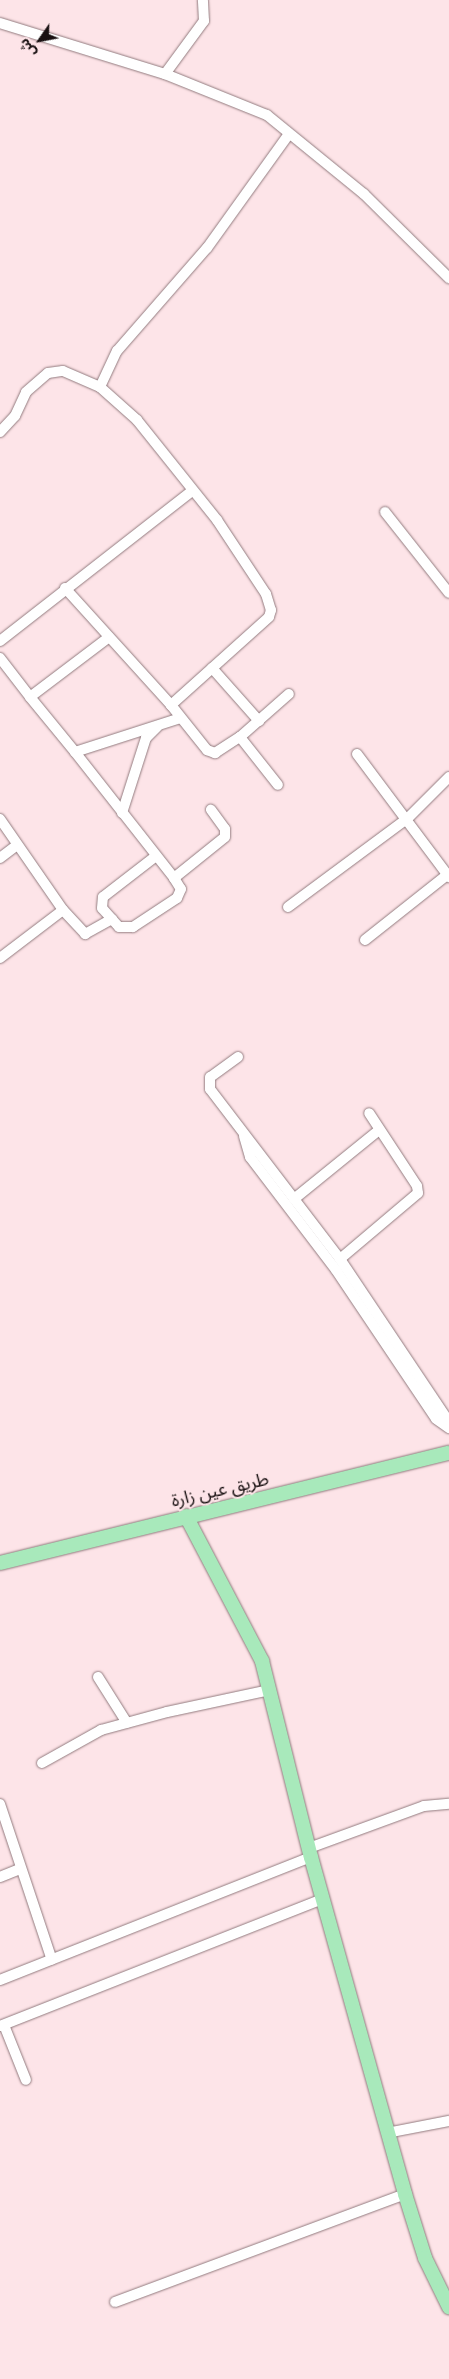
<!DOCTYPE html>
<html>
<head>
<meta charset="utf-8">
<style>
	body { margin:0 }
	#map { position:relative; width:449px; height:2379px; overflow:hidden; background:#fde4e8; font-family:"Archivo Narrow","Noto Sans Arabic",sans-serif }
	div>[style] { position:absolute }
	.roads { filter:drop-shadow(0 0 1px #927b7f) drop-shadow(0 0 1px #927b7f) }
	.minor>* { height:10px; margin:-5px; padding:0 5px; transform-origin:5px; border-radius:5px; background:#fff }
	.major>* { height:14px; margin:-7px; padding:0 7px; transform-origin:7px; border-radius:7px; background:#a8e9bb }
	span { translate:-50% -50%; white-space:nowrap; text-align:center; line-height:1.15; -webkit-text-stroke:4px #fde4e8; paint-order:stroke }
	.street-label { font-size:18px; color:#181011 }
	.north { position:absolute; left:15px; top:15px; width:50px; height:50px; -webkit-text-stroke:4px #fde4e8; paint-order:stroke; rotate:237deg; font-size:14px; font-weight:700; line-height:20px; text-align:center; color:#181011 }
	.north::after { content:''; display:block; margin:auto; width:18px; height:22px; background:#181011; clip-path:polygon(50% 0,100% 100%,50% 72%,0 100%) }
</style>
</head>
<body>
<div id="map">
	<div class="roads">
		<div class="minor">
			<div style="left:0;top:23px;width:173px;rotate:17.2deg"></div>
			<div style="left:165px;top:74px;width:110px;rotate:21.9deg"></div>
			<div style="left:267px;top:115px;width:125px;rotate:39.2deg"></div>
			<div style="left:364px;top:194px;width:120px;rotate:44.7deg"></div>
			<div style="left:165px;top:74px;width:66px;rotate:-53.7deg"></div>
			<div style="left:204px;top:21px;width:21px;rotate:-93deg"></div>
			<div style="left:100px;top:387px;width:40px;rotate:-65deg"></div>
			<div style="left:117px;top:351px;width:137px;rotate:-48.9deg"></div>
			<div style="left:207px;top:248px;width:140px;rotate:-54.3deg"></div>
			<div style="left:0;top:432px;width:22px;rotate:-47deg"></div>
			<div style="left:15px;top:416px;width:26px;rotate:-65deg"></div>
			<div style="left:26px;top:392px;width:29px;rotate:-41deg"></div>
			<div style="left:48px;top:373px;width:15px;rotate:-8deg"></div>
			<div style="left:63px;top:371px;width:40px;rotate:23.4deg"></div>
			<div style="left:100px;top:387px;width:50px;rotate:41.7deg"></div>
			<div style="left:137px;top:420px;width:128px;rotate:51.3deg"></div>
			<div style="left:217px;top:520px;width:89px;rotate:56.5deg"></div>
			<div style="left:266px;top:594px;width:17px;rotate:73deg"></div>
			<div style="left:271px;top:610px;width:7px;rotate:106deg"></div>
			<div style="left:269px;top:617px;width:132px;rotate:138.1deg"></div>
			<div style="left:385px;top:512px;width:103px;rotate:51.7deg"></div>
			<div style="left:65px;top:588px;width:158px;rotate:47.8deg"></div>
			<div style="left:171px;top:705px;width:58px;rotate:51.3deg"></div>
			<div style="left:207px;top:750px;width:9px;rotate:21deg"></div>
			<div style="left:215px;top:753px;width:30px;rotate:-33deg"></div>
			<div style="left:240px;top:737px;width:65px;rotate:-41.3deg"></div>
			<div style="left:0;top:641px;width:244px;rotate:-38deg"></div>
			<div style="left:0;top:658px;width:49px;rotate:52.4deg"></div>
			<div style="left:30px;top:697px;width:71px;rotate:50.7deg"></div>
			<div style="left:75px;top:752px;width:160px;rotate:51.8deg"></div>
			<div style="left:174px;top:878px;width:13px;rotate:58deg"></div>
			<div style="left:181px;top:889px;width:10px;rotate:114deg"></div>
			<div style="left:177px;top:898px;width:53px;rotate:146.6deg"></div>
			<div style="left:133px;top:927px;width:14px;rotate:180deg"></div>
			<div style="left:119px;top:927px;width:25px;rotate:-132deg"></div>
			<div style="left:102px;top:908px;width:11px;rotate:-85deg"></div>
			<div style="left:103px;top:897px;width:67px;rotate:-37.7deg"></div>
			<div style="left:212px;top:668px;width:71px;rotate:48.4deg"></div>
			<div style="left:30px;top:697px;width:99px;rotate:-37.2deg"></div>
			<div style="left:240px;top:737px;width:61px;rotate:51.6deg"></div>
			<div style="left:75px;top:752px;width:110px;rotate:-17.9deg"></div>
			<div style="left:357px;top:754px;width:154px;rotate:53.2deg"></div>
			<div style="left:122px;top:813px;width:79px;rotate:-72.3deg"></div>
			<div style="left:146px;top:738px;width:16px;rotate:-45deg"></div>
			<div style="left:0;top:819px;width:111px;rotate:55.3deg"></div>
			<div style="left:63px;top:910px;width:33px;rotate:47deg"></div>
			<div style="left:85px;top:934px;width:31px;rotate:-29deg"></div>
			<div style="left:0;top:858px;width:21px;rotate:-37deg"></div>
			<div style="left:174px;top:878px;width:65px;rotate:-38.8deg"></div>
			<div style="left:225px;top:837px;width:8px;rotate:-90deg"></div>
			<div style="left:225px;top:829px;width:24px;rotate:-126deg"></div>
			<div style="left:288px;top:907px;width:149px;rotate:-36.6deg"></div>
			<div style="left:408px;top:818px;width:58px;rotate:-45deg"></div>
			<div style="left:365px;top:940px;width:105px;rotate:-38.4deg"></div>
			<div style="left:0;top:958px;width:79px;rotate:-37.3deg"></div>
			<div style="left:238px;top:1057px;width:34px;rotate:144deg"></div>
			<div style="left:210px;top:1077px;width:12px;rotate:90deg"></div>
			<div style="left:210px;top:1089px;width:214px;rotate:52.6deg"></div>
			<div style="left:340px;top:1259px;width:196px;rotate:56.2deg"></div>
			<div style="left:244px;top:1136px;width:22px;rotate:74deg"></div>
			<div style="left:250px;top:1157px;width:142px;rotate:52.7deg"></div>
			<div style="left:336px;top:1270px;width:179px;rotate:56.1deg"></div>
			<div style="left:436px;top:1419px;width:16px;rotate:35deg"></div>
			<div style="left:294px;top:1199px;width:109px;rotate:-39.1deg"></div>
			<div style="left:340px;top:1259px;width:102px;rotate:-40.2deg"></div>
			<div style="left:418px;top:1193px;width:7px;rotate:-98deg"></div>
			<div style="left:417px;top:1186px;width:87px;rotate:-123.3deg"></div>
			<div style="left:98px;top:1677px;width:54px;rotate:57.8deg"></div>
			<div style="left:42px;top:1763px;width:68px;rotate:-29.2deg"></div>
			<div style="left:101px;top:1730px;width:68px;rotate:-15.3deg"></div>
			<div style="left:167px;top:1712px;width:105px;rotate:-12.1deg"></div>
			<div style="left:0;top:1804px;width:164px;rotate:71.6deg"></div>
			<div style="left:309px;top:1848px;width:122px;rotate:-20.1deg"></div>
			<div style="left:424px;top:1806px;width:25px;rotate:-5deg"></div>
			<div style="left:0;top:1877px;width:22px;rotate:-22deg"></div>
			<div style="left:0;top:1980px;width:334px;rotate:-21.6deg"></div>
			<div style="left:4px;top:2025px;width:59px;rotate:68.2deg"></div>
			<div style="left:0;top:2026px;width:347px;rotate:-21.5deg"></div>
			<div style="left:387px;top:2133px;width:63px;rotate:-11deg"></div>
			<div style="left:115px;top:2302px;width:309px;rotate:-20.4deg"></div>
		</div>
		<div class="major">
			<div style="left:186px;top:1516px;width:164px;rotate:62.3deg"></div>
			<div style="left:262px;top:1661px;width:202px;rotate:76deg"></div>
			<div style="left:311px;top:1857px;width:350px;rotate:74.4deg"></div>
			<div style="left:405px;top:2194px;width:67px;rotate:72.6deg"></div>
			<div style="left:425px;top:2258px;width:55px;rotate:63.9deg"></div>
			<div style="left:0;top:1563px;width:462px;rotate:-13.8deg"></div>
		</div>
	</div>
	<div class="street-label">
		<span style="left:220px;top:1490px;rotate:-13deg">طريق عين زارة</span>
	</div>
	<div class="north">ش</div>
</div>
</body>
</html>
